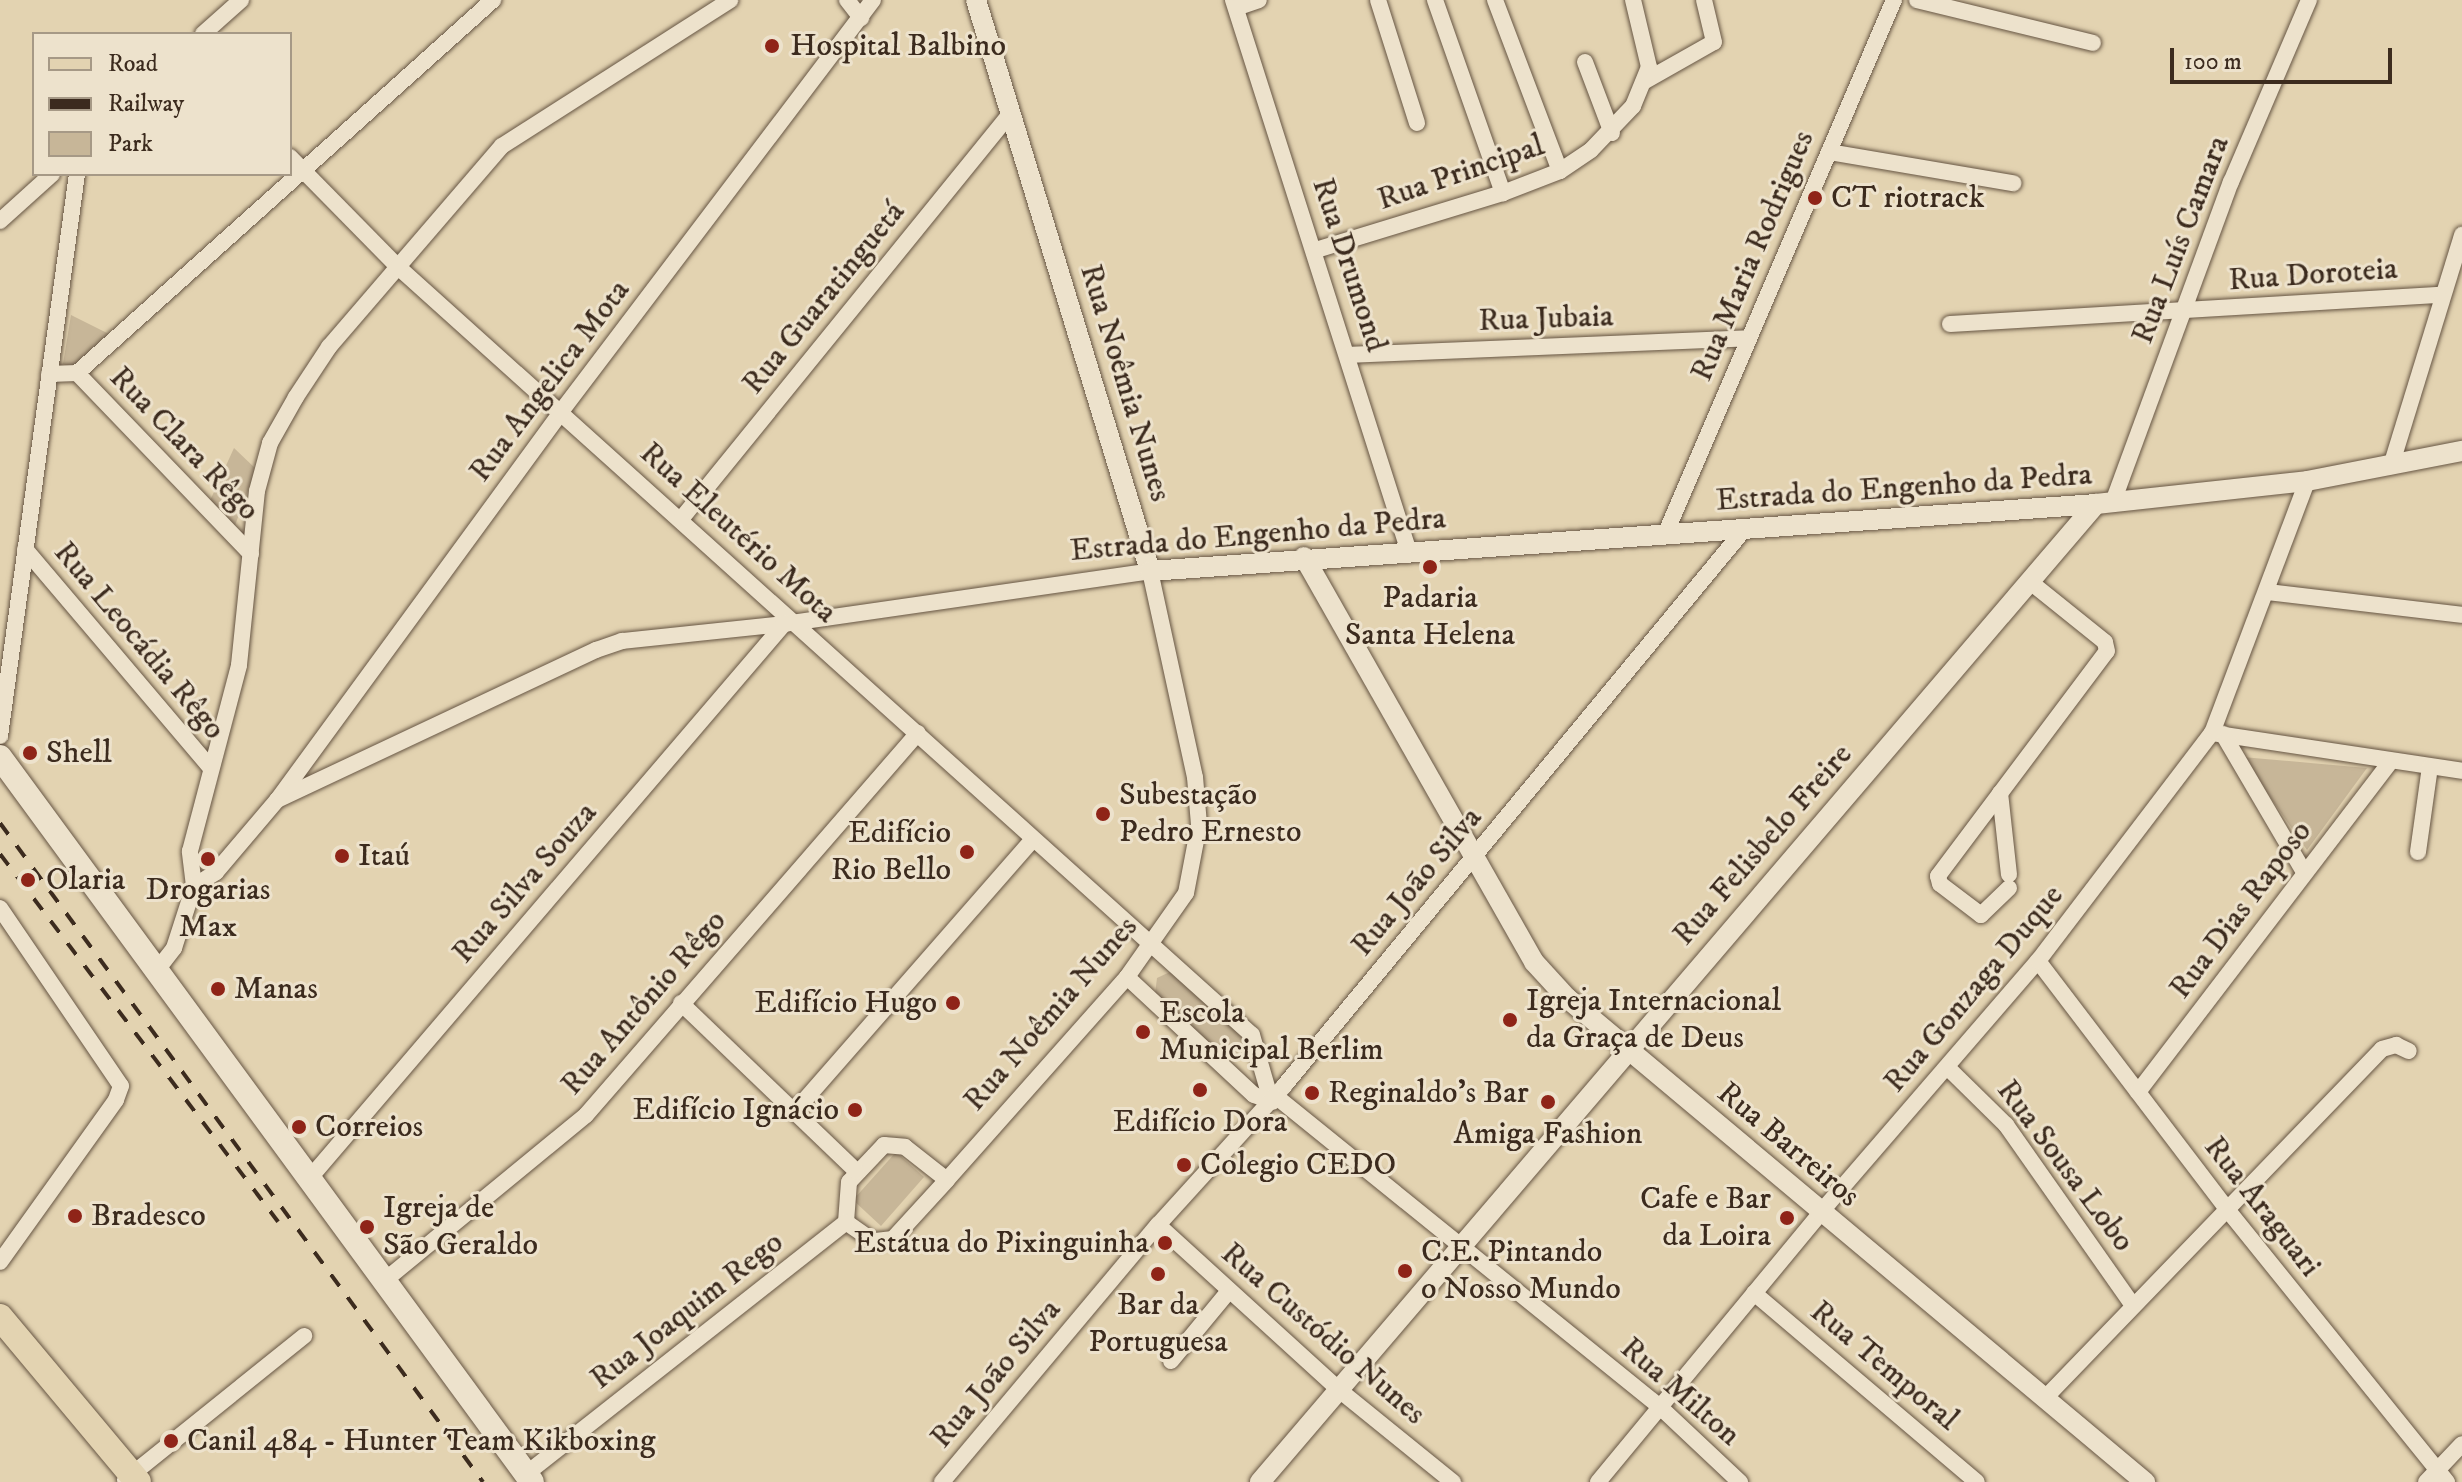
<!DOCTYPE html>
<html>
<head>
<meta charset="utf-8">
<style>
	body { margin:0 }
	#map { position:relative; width:2462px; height:1482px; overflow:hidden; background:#e3d3b1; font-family:"IM FELL DW Pica",serif }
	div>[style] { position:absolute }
	.green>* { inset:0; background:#c7b698 }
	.roads { filter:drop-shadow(0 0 2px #665543) drop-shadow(0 0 2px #665543) }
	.minor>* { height:16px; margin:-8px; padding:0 8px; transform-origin:8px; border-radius:8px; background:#ede2cc }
	.tertiary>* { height:20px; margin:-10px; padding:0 10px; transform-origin:10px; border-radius:10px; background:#ede2cc }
	.secondary>* { height:24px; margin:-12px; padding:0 12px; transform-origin:12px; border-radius:12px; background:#ede2cc }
	.primary>* { height:26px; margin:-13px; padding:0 13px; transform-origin:13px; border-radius:13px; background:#e3d3b1 }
	.rail>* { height:4px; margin-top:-2px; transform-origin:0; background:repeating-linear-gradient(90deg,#3c2b1e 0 14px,transparent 0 28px) }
	.dots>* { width:22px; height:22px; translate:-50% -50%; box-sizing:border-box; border:4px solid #ede2cc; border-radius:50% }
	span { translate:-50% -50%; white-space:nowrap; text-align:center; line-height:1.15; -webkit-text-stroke:6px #ede2cc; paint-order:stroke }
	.poi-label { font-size:32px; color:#3c2b1e }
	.left { translate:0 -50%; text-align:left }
	.right { translate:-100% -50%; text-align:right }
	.street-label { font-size:32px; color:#3c2b1e }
	.legend { position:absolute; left:32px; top:32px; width:260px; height:144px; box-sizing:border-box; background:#ede2cc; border:2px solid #a69986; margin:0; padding:10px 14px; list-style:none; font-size:24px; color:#3c2b1e }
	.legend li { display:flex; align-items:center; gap:16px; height:40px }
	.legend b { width:40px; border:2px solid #a69986 }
	.scale { position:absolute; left:2170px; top:48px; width:222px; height:36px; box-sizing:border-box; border:4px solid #3c2b1e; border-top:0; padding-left:10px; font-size:24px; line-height:28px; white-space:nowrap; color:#3c2b1e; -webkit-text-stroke:6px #ede2cc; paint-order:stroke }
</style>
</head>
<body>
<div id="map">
	<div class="green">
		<div style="clip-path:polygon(71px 315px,111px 335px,73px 368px,63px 364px)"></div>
		<div style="clip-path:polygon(234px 448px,256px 469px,234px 528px,208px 505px)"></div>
		<div style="clip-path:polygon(2242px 757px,2367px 768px,2307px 850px)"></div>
		<div style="clip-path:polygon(1172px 971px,1243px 1031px,1246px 1056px,1226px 1060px,1155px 994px,1157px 978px)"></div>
		<div style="clip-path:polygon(896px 1152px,924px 1177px,881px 1226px,853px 1200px)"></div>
	</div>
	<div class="roads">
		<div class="minor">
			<div style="left:847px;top:0;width:23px;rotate:52deg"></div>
			<div style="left:1233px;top:0;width:576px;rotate:72.32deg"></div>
			<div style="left:1378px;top:0;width:129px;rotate:72.4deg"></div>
			<div style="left:1435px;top:0;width:205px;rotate:70.6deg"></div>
			<div style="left:1495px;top:0;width:183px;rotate:69.2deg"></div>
			<div style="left:1917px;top:0;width:181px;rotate:13.7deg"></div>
			<div style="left:1236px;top:8px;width:24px;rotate:-19deg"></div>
			<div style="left:203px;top:34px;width:51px;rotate:-41.8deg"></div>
			<div style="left:1585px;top:62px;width:76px;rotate:69.2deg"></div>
			<div style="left:1645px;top:81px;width:79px;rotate:-29.5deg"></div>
			<div style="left:1714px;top:42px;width:43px;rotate:-103.4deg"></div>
			<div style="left:1829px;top:152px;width:187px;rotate:9.6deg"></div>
			<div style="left:290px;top:157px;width:153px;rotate:45.5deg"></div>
			<div style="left:397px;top:266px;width:1150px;rotate:41.97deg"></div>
			<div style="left:1252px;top:1035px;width:57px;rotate:73.8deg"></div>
			<div style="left:1268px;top:1090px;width:504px;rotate:38.96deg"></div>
			<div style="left:1660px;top:1407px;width:110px;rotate:43.2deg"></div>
			<div style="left:0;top:221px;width:70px;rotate:-42.1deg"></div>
			<div style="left:1316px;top:250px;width:195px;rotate:-17deg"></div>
			<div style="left:1503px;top:193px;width:61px;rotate:-21.1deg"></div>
			<div style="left:1560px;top:171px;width:37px;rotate:-34deg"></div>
			<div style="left:1591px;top:150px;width:61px;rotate:-46.3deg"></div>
			<div style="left:1633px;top:106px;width:42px;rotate:-67.7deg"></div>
			<div style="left:1649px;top:67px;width:69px;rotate:-103.4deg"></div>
			<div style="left:1950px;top:324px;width:492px;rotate:-3.4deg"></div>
			<div style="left:1348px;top:355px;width:399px;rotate:-2.4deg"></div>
			<div style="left:77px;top:373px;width:251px;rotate:46.1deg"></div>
			<div style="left:49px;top:374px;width:28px;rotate:-2deg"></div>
			<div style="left:77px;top:373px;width:559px;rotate:-41.88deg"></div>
			<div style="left:2391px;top:466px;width:242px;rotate:-72.9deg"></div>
			<div style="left:2113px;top:502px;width:341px;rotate:-69.8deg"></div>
			<div style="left:2231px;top:182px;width:198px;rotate:-66.8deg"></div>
			<div style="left:682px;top:518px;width:520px;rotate:-50.93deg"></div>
			<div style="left:1665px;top:535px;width:582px;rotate:-66.83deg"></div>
			<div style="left:25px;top:549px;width:287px;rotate:49.7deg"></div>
			<div style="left:2267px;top:592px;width:196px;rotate:6.7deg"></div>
			<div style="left:2212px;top:733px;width:253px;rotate:8.6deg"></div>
			<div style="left:2223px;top:734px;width:160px;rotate:59.6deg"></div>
			<div style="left:0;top:736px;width:567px;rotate:-82.2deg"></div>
			<div style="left:2000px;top:793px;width:82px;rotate:83.7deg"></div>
			<div style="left:278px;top:799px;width:478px;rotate:-53.8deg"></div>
			<div style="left:560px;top:413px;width:518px;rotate:-52.84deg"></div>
			<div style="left:2418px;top:852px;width:86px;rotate:-82deg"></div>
			<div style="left:194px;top:886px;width:35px;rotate:-97deg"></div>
			<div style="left:190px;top:851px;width:192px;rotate:-75.2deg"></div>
			<div style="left:239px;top:665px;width:175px;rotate:-84.1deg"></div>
			<div style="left:257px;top:491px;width:50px;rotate:-74.8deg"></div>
			<div style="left:270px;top:443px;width:53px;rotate:-60.5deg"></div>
			<div style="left:296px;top:397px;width:60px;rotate:-56.6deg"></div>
			<div style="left:329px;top:347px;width:265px;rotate:-49.3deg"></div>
			<div style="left:502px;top:146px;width:271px;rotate:-32.6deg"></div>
			<div style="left:2009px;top:888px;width:39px;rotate:136deg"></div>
			<div style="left:1981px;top:915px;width:51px;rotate:-142.9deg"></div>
			<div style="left:1940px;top:884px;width:8px;rotate:-104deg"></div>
			<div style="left:1938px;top:876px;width:281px;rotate:-53.1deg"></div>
			<div style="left:2107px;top:651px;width:9px;rotate:-103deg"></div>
			<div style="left:2105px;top:642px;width:97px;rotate:-141.2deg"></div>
			<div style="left:0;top:908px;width:215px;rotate:55.8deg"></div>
			<div style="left:121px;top:1086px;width:15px;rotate:110deg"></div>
			<div style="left:116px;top:1100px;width:199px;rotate:125.6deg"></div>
			<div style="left:2038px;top:961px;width:310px;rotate:52.7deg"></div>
			<div style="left:2226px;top:1208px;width:352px;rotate:51.1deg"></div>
			<div style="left:157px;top:970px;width:28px;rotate:-52deg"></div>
			<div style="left:174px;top:948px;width:65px;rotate:-72.1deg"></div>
			<div style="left:194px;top:886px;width:26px;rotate:-32deg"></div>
			<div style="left:216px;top:872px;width:94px;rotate:-49.7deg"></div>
			<div style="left:277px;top:800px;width:353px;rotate:-25.2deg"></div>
			<div style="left:596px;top:650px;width:28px;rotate:-19deg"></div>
			<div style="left:622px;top:641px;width:163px;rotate:-6deg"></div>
			<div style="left:784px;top:624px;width:370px;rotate:-8.2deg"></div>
			<div style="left:1150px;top:571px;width:211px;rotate:77.7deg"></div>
			<div style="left:1195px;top:777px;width:48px;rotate:85.2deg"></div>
			<div style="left:1199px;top:825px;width:69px;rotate:100.8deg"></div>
			<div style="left:1186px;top:893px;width:103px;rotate:125.1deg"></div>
			<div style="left:1127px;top:977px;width:271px;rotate:131.6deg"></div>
			<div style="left:947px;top:1180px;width:80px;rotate:132.5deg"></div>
			<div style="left:893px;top:1239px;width:20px;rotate:174deg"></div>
			<div style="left:873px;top:1241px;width:33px;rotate:-145deg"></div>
			<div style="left:846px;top:1222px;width:40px;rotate:-85.7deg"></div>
			<div style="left:849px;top:1182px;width:51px;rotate:-46.6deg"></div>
			<div style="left:884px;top:1145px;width:21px;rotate:5deg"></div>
			<div style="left:905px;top:1147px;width:53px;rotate:38.2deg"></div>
			<div style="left:1127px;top:977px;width:173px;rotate:42.9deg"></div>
			<div style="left:1254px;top:1095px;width:20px;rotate:20deg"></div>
			<div style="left:681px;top:1003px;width:243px;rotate:43.8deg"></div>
			<div style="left:1947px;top:1067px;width:83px;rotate:44.5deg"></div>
			<div style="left:2006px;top:1125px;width:219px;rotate:54.9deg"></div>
			<div style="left:2138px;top:1092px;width:415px;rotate:-52.6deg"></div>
			<div style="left:796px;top:1110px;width:360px;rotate:-48.8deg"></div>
			<div style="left:309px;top:1179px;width:731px;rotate:-49.44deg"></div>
			<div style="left:1158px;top:1225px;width:244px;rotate:42.3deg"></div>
			<div style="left:1338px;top:1389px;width:148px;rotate:39deg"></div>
			<div style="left:384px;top:1281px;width:261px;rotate:-39.4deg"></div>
			<div style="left:586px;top:1115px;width:506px;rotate:-49.01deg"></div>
			<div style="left:1754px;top:1293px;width:292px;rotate:40.3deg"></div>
			<div style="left:1171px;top:1361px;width:91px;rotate:-50.4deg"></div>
			<div style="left:2047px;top:1396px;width:482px;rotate:-46deg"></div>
			<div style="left:2382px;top:1049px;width:15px;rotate:-16deg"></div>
			<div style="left:2396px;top:1045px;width:14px;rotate:25deg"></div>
			<div style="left:526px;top:1474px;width:407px;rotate:-38.2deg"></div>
			<div style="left:125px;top:1480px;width:230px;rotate:-38.8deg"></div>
			<div style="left:942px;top:1482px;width:336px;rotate:-50deg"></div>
			<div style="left:1158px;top:1225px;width:188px;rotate:-47.8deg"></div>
			<div style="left:1284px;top:1086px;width:720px;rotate:-50.41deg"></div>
			<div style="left:1598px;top:1482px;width:350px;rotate:-50.4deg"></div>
			<div style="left:1821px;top:1212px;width:332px;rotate:-49.2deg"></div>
			<div style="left:2038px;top:961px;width:287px;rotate:-52.7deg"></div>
			<div style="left:2212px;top:733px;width:269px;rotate:-69.3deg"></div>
			<div style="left:2426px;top:1482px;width:52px;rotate:-46.5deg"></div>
		</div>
		<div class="tertiary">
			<div style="left:976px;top:0;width:597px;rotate:73.05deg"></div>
			<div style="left:1150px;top:571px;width:948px;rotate:-4.05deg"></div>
			<div style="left:2096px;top:504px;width:212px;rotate:-6.2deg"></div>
			<div style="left:2307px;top:481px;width:158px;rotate:-11deg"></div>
			<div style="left:1304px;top:557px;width:466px;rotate:60.4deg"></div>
			<div style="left:1534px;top:962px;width:49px;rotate:47.5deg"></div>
			<div style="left:1567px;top:998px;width:754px;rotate:39.94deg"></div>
			<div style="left:1260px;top:1482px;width:1287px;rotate:-49.48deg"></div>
		</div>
		<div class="secondary">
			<div style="left:0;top:757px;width:899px;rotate:53.73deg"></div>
		</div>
		<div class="primary">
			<div style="left:0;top:1317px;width:215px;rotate:50.1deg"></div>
		</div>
	</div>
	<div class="rail">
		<div style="left:0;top:823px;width:817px;rotate:53.76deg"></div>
		<div style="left:0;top:854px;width:461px;rotate:52.9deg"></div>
	</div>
	<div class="dots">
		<div style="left:772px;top:46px;background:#8f2418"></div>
		<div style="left:1815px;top:198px;background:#8f2418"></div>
		<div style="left:1430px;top:567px;background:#8f2418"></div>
		<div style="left:30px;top:753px;background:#8f2418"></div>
		<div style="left:1103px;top:814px;background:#8f2418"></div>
		<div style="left:967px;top:852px;background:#8f2418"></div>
		<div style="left:342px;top:856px;background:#8f2418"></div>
		<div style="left:208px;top:859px;background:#8f2418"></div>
		<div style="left:28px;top:880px;background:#8f2418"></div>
		<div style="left:218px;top:989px;background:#8f2418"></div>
		<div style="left:953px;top:1003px;background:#8f2418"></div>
		<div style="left:1510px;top:1020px;background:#8f2418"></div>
		<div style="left:1143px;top:1032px;background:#8f2418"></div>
		<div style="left:1200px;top:1090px;background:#8f2418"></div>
		<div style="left:1312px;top:1093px;background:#8f2418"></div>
		<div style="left:1548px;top:1102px;background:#8f2418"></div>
		<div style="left:855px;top:1110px;background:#8f2418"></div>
		<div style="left:299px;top:1127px;background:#8f2418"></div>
		<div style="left:1184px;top:1165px;background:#8f2418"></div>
		<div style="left:75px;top:1216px;background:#8f2418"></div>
		<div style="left:1787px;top:1218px;background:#8f2418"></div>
		<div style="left:367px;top:1227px;background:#8f2418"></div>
		<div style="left:1165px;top:1243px;background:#8f2418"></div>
		<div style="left:1405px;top:1271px;background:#8f2418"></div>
		<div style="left:1158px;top:1274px;background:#8f2418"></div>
		<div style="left:171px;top:1441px;background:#8f2418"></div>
	</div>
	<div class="poi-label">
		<span class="left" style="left:790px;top:46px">Hospital Balbino</span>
		<span class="left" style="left:1831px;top:198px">CT riotrack</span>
		<span style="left:1430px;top:617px">Padaria<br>Santa Helena</span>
		<span class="left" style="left:46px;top:753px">Shell</span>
		<span class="left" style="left:1119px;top:814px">Subestação<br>Pedro Ernesto</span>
		<span class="right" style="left:951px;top:852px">Edifício<br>Rio Bello</span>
		<span class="left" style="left:358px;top:856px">Itaú</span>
		<span class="left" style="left:46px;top:880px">Olaria</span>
		<span style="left:208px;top:909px">Drogarias<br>Max</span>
		<span class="left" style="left:234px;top:989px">Manas</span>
		<span class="left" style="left:1526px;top:1020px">Igreja Internacional<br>da Graça de Deus</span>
		<span class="right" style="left:937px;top:1003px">Edifício Hugo</span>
		<span class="left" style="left:1159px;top:1032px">Escola<br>Municipal Berlim</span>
		<span class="left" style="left:1328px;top:1093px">Reginaldo's Bar</span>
		<span class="right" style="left:839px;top:1110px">Edifício Ignácio</span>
		<span style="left:1200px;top:1122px">Edifício Dora</span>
		<span class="left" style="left:315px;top:1127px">Correios</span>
		<span style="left:1548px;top:1134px">Amiga Fashion</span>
		<span class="left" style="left:1200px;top:1165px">Colegio CEDO</span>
		<span class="right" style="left:1771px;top:1218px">Cafe e Bar<br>da Loira</span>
		<span class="left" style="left:383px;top:1227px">Igreja de<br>São Geraldo</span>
		<span class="left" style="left:91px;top:1216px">Bradesco</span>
		<span class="right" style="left:1149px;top:1243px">Estátua do Pixinguinha</span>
		<span class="left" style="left:1421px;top:1271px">C.E. Pintando<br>o Nosso Mundo</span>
		<span style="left:1158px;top:1324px">Bar da<br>Portuguesa</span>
		<span class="left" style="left:187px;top:1441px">Canil 484 - Hunter Team Kikboxing</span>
	</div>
	<div class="street-label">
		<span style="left:1461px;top:173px;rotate:-19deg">Rua Principal</span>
		<span style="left:2181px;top:240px;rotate:-69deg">Rua Luís Camara</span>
		<span style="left:1753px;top:256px;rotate:-67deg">Rua Maria Rodrigues</span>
		<span style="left:1349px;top:265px;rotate:72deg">Rua Drumond</span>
		<span style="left:2313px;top:275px;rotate:-4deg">Rua Doroteia</span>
		<span style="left:824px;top:298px;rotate:-51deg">Rua Guaratinguetá</span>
		<span style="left:1546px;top:319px;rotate:-2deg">Rua Jubaia</span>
		<span style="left:550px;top:381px;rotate:-53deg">Rua Angelica Mota</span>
		<span style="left:1125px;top:383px;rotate:73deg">Rua Noêmia Nunes</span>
		<span style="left:184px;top:444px;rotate:46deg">Rua Clara Rêgo</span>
		<span style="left:1904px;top:488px;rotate:-4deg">Estrada do Engenho da Pedra</span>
		<span style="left:738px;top:533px;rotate:42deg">Rua Eleutério Mota</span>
		<span style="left:1258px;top:535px;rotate:-5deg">Estrada do Engenho da Pedra</span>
		<span style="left:139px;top:641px;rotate:50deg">Rua Leocádia Rêgo</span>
		<span style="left:1763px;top:845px;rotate:-49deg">Rua Felisbelo Freire</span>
		<span style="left:1417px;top:882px;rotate:-50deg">Rua João Silva</span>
		<span style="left:525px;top:883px;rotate:-49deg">Rua Silva Souza</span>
		<span style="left:2241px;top:910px;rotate:-53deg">Rua Dias Raposo</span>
		<span style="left:1974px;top:989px;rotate:-50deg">Rua Gonzaga Duque</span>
		<span style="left:644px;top:1003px;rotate:-49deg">Rua Antônio Rêgo</span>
		<span style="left:1051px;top:1014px;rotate:-49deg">Rua Noêmia Nunes</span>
		<span style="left:1788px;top:1145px;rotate:40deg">Rua Barreiros</span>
		<span style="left:2065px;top:1166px;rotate:53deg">Rua Sousa Lobo</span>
		<span style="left:2262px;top:1207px;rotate:52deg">Rua Araguari</span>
		<span style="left:687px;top:1311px;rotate:-38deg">Rua Joaquim Rego</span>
		<span style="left:1323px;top:1334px;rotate:41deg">Rua Custódio Nunes</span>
		<span style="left:1884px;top:1366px;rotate:40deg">Rua Temporal</span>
		<span style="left:996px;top:1374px;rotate:-50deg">Rua João Silva</span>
		<span style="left:1680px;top:1392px;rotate:41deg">Rua Milton</span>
	</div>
	<ul class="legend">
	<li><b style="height:10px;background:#e3d3b1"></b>Road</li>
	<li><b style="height:10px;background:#3c2b1e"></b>Railway</li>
	<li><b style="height:22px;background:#c7b698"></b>Park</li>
	</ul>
	<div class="scale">100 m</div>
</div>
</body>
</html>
